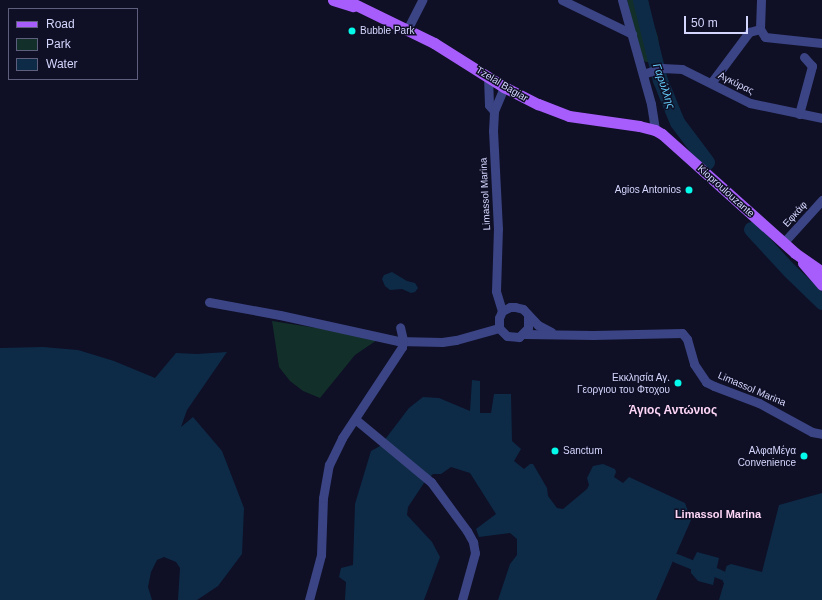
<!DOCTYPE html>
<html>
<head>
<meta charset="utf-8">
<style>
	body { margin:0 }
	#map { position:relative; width:822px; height:600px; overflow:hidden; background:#0f0f25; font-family:Arial,sans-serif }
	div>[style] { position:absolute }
	.green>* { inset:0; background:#122f2a }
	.water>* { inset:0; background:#0d2b47 }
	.pier>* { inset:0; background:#0f0f25 }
	.canal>* { height:9px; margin:-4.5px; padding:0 4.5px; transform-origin:4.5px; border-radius:4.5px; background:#0d2b47 }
	.river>* { height:15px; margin:-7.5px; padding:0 7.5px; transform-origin:7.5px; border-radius:7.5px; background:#0d2b47 }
	.minor>* { height:9px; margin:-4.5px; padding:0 4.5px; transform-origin:4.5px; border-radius:4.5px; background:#3b4484 }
	.major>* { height:11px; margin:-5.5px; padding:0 5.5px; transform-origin:5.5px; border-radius:5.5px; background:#a75dfc }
	.dots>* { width:11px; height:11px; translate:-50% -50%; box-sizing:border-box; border:2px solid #0f0f25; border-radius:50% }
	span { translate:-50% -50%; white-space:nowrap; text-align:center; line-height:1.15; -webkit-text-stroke:3px #0f0f25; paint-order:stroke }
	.poi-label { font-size:10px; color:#d4d6fe }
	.left { translate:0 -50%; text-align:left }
	.right { translate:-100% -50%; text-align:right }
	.street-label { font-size:10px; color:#d4d6fe }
	.water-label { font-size:11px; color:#64cffc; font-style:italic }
	.neighbourhood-label { font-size:11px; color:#fed6f6; font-weight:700 }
	.quarter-label { font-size:12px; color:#fed6f6; font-weight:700 }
	.legend { position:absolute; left:8px; top:8px; width:130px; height:72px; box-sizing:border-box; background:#0f0f25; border:1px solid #5e5f7c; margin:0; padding:5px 7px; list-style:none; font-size:12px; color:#d4d6fe }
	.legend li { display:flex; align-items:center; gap:8px; height:20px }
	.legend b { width:20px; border:1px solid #5e5f7c }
	.scale { position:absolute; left:684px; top:16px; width:64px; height:18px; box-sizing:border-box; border:2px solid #d4d6fe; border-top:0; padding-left:5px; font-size:12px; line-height:14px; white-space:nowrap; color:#d4d6fe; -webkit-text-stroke:3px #0f0f25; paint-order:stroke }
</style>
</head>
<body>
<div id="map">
	<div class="green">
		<div style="clip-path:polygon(627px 0,648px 0,651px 17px,658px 37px,661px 62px,646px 62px,642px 59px)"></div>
		<div style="clip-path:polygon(272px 321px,380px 338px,355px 355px,320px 398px,303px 391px,290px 381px,279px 367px)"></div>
	</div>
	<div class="water">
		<div style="clip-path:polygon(392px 272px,407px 281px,415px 283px,418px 288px,415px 292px,411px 293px,402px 289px,390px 290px,385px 286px,382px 279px,384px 275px)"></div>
		<div style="clip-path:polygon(43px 347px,78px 350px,114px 361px,155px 378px,176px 353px,197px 354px,227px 352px,187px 410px,181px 427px,193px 417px,222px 451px,244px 508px,242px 554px,218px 586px,197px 600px,178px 600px,180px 568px,176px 562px,164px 557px,157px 560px,151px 572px,148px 587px,152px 600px,0 600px,0 348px)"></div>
		<div style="clip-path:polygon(472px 380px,480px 381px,480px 413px,491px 413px,494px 394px,511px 394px,512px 441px,521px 449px,514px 461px,524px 469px,530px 464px,533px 464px,547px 488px,548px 496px,557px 508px,563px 509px,587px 489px,589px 485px,587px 478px,593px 466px,603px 464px,615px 469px,616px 472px,614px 477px,623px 483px,629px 477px,685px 503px,691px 520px,656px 600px,498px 600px,510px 564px,517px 555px,517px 539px,510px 533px,479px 537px,476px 529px,496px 514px,470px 473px,451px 467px,441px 474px,433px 474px,424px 483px,408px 507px,407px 515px,432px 542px,440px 557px,424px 600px,345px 600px,346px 582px,339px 577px,341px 568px,353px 565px,355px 504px,371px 451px,380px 446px,409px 408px,423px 397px,439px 398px,470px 411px)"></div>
		<div style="clip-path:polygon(822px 493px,822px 600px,719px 600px,724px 583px,721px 580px,724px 567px,731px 564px,762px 572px,779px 505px)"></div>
		<div style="clip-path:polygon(697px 552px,719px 558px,713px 585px,698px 581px,691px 573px,691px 564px)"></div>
	</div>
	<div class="pier">
		<div style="clip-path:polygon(727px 564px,721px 588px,720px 588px,721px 583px,719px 579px,723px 566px)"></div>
	</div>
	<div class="canal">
		<div style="left:676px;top:558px;width:16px;rotate:22deg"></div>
		<div style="left:715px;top:572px;width:8px;rotate:23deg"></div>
	</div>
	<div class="river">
		<div style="left:640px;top:0;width:82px;rotate:76deg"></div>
		<div style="left:660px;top:80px;width:32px;rotate:68deg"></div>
		<div style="left:672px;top:110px;width:13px;rotate:67deg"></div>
		<div style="left:677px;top:122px;width:50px;rotate:53.1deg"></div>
		<div style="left:751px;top:229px;width:56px;rotate:47.2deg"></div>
		<div style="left:789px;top:270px;width:46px;rotate:44.1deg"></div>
	</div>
	<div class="minor">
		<div style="left:562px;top:0;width:78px;rotate:25.9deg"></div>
		<div style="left:622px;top:0;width:108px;rotate:74.4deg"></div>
		<div style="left:651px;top:104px;width:26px;rotate:81deg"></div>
		<div style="left:761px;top:0;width:29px;rotate:92deg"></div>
		<div style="left:760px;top:29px;width:9px;rotate:58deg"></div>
		<div style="left:765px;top:37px;width:57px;rotate:6deg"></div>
		<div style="left:407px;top:30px;width:34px;rotate:-63deg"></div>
		<div style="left:643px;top:74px;width:20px;rotate:-18deg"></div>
		<div style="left:662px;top:68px;width:20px;rotate:3deg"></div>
		<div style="left:682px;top:69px;width:76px;rotate:26.6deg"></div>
		<div style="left:750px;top:103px;width:74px;rotate:11.8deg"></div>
		<div style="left:488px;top:76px;width:29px;rotate:88deg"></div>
		<div style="left:489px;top:105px;width:8px;rotate:50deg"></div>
		<div style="left:711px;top:83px;width:64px;rotate:-53.3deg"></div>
		<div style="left:749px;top:32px;width:11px;rotate:-15deg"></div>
		<div style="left:799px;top:114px;width:50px;rotate:-74.8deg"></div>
		<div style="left:812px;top:66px;width:12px;rotate:-132deg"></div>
		<div style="left:784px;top:242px;width:57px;rotate:-47.9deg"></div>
		<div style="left:209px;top:302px;width:72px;rotate:10.4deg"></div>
		<div style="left:280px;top:315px;width:121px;rotate:12.4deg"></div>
		<div style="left:398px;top:341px;width:44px;rotate:1.3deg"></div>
		<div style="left:442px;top:342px;width:14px;rotate:-8deg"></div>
		<div style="left:456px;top:340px;width:45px;rotate:-15.6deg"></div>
		<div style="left:502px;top:311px;width:21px;rotate:-107deg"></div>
		<div style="left:496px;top:291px;width:62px;rotate:-88.2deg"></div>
		<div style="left:498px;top:229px;width:98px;rotate:-92.9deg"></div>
		<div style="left:493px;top:131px;width:20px;rotate:-87deg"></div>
		<div style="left:494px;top:111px;width:26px;rotate:-67deg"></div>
		<div style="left:528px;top:316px;width:12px;rotate:90deg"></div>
		<div style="left:528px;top:328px;width:13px;rotate:135deg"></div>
		<div style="left:519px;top:337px;width:12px;rotate:-175deg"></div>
		<div style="left:507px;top:336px;width:11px;rotate:-135deg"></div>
		<div style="left:499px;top:328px;width:10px;rotate:-90deg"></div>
		<div style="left:499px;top:318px;width:8px;rotate:-67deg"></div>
		<div style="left:502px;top:311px;width:9px;rotate:-27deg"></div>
		<div style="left:510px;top:307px;width:5px"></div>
		<div style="left:515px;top:307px;width:8px;rotate:14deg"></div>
		<div style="left:523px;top:309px;width:22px;rotate:47deg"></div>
		<div style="left:538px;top:325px;width:15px;rotate:28deg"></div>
		<div style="left:524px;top:334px;width:69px;rotate:0.8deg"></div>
		<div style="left:593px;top:335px;width:89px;rotate:-1.3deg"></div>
		<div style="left:682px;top:333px;width:8px;rotate:50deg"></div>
		<div style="left:687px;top:339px;width:26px;rotate:74deg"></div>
		<div style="left:694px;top:364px;width:22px;rotate:56deg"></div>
		<div style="left:706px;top:382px;width:9px;rotate:27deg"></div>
		<div style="left:714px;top:386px;width:48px;rotate:20.7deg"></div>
		<div style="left:759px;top:403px;width:60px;rotate:28.7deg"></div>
		<div style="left:812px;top:432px;width:10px;rotate:11deg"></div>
		<div style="left:355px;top:419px;width:99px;rotate:39.7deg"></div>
		<div style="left:431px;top:482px;width:61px;rotate:53.7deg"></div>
		<div style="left:467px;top:531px;width:13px;rotate:61deg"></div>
		<div style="left:473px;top:542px;width:11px;rotate:80deg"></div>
		<div style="left:475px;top:553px;width:49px;rotate:105.5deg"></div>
		<div style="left:309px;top:600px;width:47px;rotate:-75.1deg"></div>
		<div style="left:321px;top:555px;width:57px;rotate:-88deg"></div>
		<div style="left:323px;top:498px;width:34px;rotate:-80deg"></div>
		<div style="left:329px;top:465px;width:30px;rotate:-64deg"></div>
		<div style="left:342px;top:438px;width:109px;rotate:-56.6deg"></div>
		<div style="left:402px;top:347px;width:7px;rotate:-82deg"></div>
		<div style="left:403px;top:340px;width:13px;rotate:-103deg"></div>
	</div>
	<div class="major">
		<div style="left:333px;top:0;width:21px;rotate:17deg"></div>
		<div style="left:346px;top:0;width:98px;rotate:26deg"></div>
		<div style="left:434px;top:43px;width:83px;rotate:32.2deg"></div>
		<div style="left:504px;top:87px;width:38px;rotate:27deg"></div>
		<div style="left:538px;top:104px;width:33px;rotate:21deg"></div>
		<div style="left:569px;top:116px;width:71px;rotate:8.1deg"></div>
		<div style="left:639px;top:126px;width:16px;rotate:14deg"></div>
		<div style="left:655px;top:130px;width:8px;rotate:30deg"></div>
		<div style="left:662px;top:134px;width:178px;rotate:41.8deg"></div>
		<div style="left:795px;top:253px;width:33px;rotate:35deg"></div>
		<div style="left:803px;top:263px;width:29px;rotate:49deg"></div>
	</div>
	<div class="dots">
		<div style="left:352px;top:31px;background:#04fbeb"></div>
		<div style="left:689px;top:190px;background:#04fbeb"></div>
		<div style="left:678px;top:383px;background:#04fbeb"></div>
		<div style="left:555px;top:451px;background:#04fbeb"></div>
		<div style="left:804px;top:456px;background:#04fbeb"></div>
	</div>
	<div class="poi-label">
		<span class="left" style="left:360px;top:31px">Bubble Park</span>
		<span class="right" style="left:681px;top:190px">Agios Antonios</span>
		<span class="right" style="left:670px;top:383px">Εκκλησία Αγ.<br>Γεοργιου του Φτοχου</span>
		<span class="right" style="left:796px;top:456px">ΑλφαMέγα<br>Convenience</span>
		<span class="left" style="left:563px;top:451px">Sanctum</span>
	</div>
	<div class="street-label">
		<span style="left:736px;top:83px;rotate:26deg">Αγκύρας</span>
		<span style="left:502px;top:84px;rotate:31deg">Tzelal Bagiar</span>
		<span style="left:726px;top:191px;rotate:42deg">Kioproulouzante</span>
		<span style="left:485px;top:194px;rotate:-93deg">Limassol Marina</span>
		<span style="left:795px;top:214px;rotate:-48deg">Εφκάφ</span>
		<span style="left:752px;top:389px;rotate:23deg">Limassol Marina</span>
	</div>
	<div class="water-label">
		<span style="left:664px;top:86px;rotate:71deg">Γαρύλλης</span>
	</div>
	<div class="neighbourhood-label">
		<span style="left:718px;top:514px">Limassol Marina</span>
	</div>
	<div class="quarter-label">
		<span style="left:673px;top:411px">Άγιος Αντώνιος</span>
	</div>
	<ul class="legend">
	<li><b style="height:5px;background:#a75dfc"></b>Road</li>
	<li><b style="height:11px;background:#122f2a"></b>Park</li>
	<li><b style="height:11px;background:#0d2b47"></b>Water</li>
	</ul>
	<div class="scale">50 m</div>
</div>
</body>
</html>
